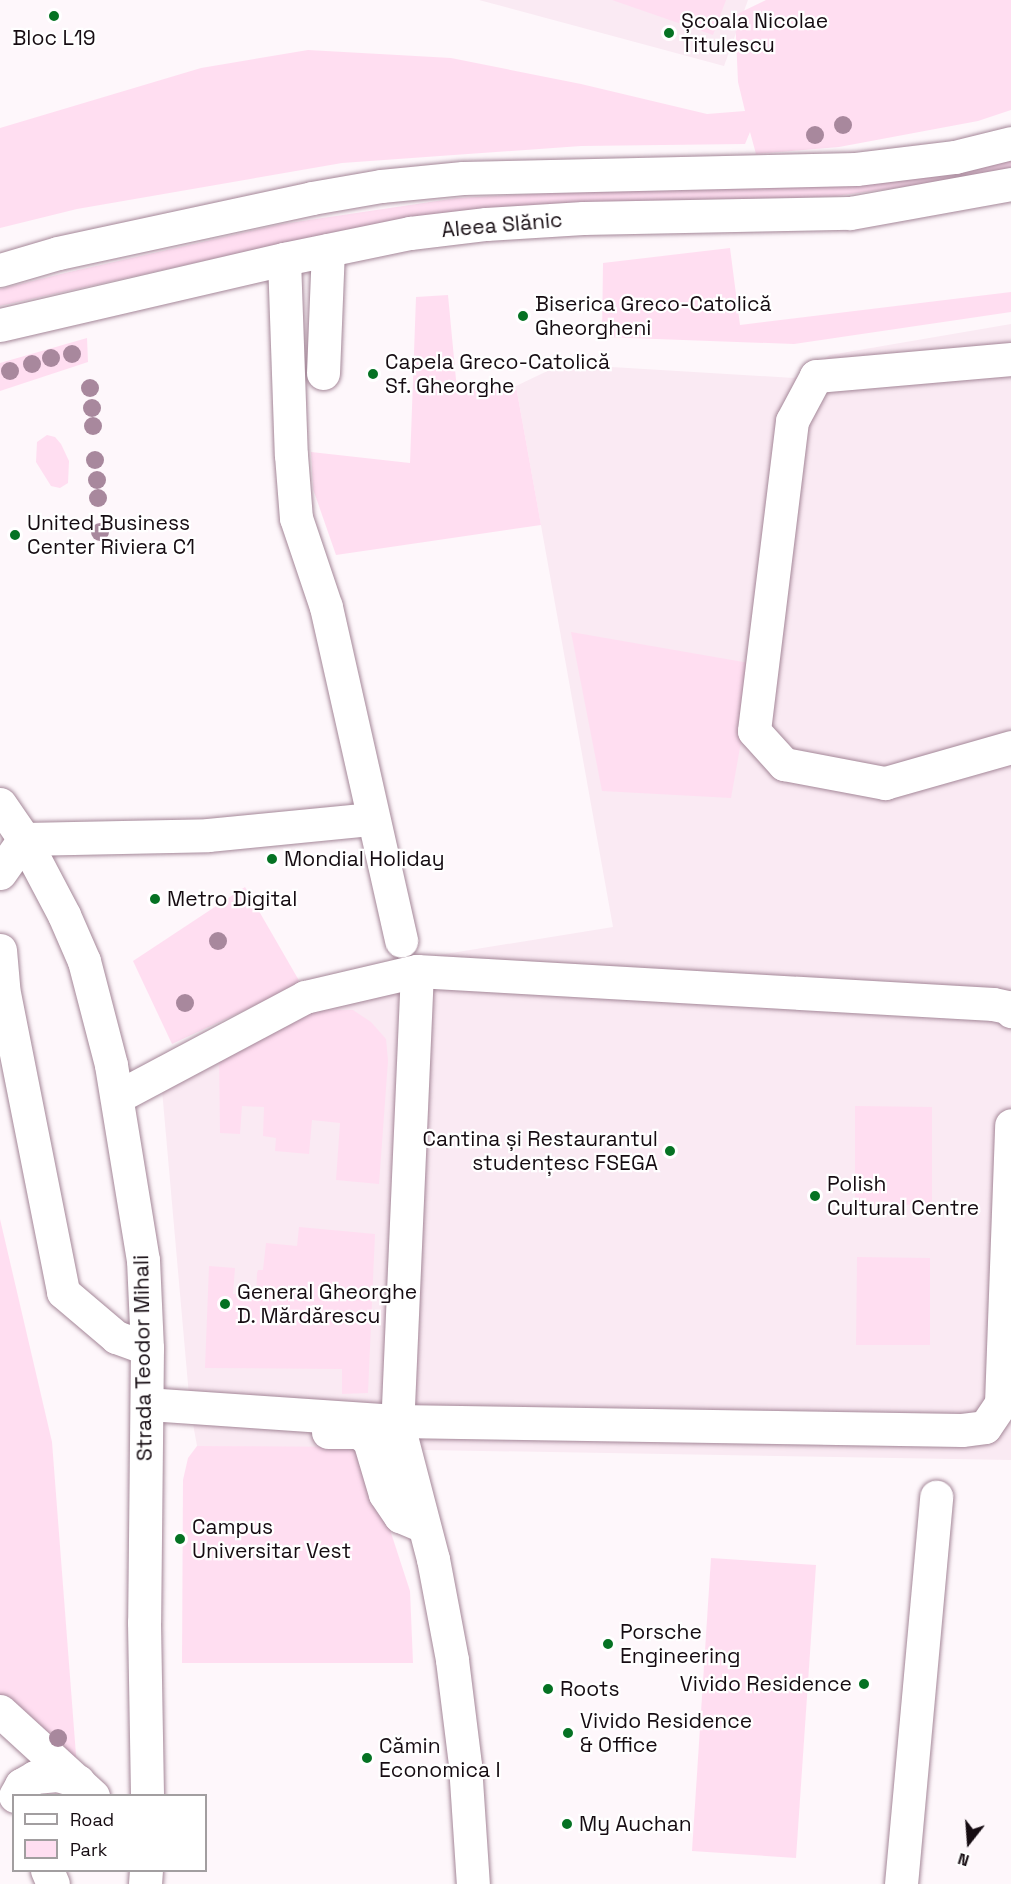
<!DOCTYPE html>
<html>
<head>
<meta charset="utf-8">
<style>
	body { margin:0 }
	#map { position:relative; width:1011px; height:1884px; overflow:hidden; background:#fef7fb; font-family:"Space Grotesk",sans-serif }
	div>[style] { position:absolute }
	.built>* { inset:0; background:#faeaf3 }
	.green>* { inset:0; background:#ffdef1 }
	.roads { filter:drop-shadow(0 0 2px #a48798) drop-shadow(0 0 2px #a48798) }
	.minor>* { height:33px; margin:-16.5px; padding:0 16.5px; transform-origin:16.5px; border-radius:16.5px; background:#fff }
	.major>* { height:33px; margin:-16.5px; padding:0 16.5px; transform-origin:16.5px; border-radius:16.5px; background:#fff }
	.trees>* { width:18px; height:18px; margin:-9px; border-radius:50%; background:#a8889d }
	.dots>* { width:16px; height:16px; translate:-50% -50%; box-sizing:border-box; border:3px solid #fff; border-radius:50% }
	span { translate:-50% -50%; white-space:nowrap; text-align:center; line-height:1.15; -webkit-text-stroke:4.5px #fff; paint-order:stroke }
	.poi-label { font-size:21px; color:#160c12 }
	.left { translate:0 -50%; text-align:left }
	.right { translate:-100% -50%; text-align:right }
	.street-label { font-size:21px; color:#160c12 }
	.legend { position:absolute; left:12px; top:1794px; width:195px; height:78px; box-sizing:border-box; background:#fff; border:2px solid #a29ea0; margin:0; padding:8px 10px; list-style:none; font-size:18px; color:#160c12 }
	.legend li { display:flex; align-items:center; gap:12px; height:30px }
	.legend b { width:30px; border:2px solid #a29ea0 }
	.north { position:absolute; left:939px; top:1812px; width:60px; height:60px; -webkit-text-stroke:4px #fff; paint-order:stroke; rotate:197deg; font-size:16px; font-weight:700; line-height:24px; text-align:center; color:#160c12 }
	.north::after { content:''; display:block; margin:auto; width:21px; height:27px; background:#160c12; clip-path:polygon(50% 0,100% 100%,50% 72%,0 100%) }
</style>
</head>
<body>
<div id="map">
	<div class="built">
		<div style="clip-path:polygon(479px 0,748px 0,724px 66px)"></div>
		<div style="clip-path:polygon(1011px 324px,1011px 1460px,197px 1446px,190px 1407px,159px 1056px,298px 990px,396px 962px,613px 927px,516px 386px,562px 364px,794px 378px,830px 355px)"></div>
	</div>
	<div class="green">
		<div style="clip-path:polygon(612px 0,726px 0,713px 35px)"></div>
		<div style="clip-path:polygon(766px 0,1011px 0,1011px 110px,978px 121px,839px 147px,756px 154px,750px 132px,745px 144px,581px 146px,342px 163px,77px 209px,0 228px,0 128px,201px 68px,308px 50px,451px 58px,581px 84px,707px 114px,745px 111px,738px 82px,735px 15px)"></div>
		<div style="clip-path:polygon(1011px 154px,1011px 169px,989px 175px,837px 196px,460px 215px,284px 243px,0 306px,0 289px,65px 273px,282px 224px,457px 198px,834px 178px)"></div>
		<div style="clip-path:polygon(730px 248px,740px 325px,1011px 292px,1011px 312px,794px 344px,602px 337px,603px 263px)"></div>
		<div style="clip-path:polygon(448px 295px,457px 390px,516px 386px,541px 525px,336px 555px,313px 489px,311px 452px,410px 463px,416px 297px)"></div>
		<div style="clip-path:polygon(87px 338px,88px 362px,0 391px,0 363px)"></div>
		<div style="clip-path:polygon(47px 435px,55px 437px,61px 444px,69px 461px,68px 483px,60px 488px,51px 486px,36px 462px,37px 442px)"></div>
		<div style="clip-path:polygon(571px 632px,755px 664px,731px 798px,602px 791px)"></div>
		<div style="clip-path:polygon(245px 887px,301px 984px,172px 1044px,133px 961px)"></div>
		<div style="clip-path:polygon(313px 1010px,353px 1010px,371px 1022px,386px 1039px,388px 1061px,379px 1184px,336px 1180px,340px 1123px,312px 1120px,309px 1154px,275px 1151px,276px 1138px,263px 1136px,264px 1107px,242px 1106px,240px 1134px,220px 1133px,219px 1055px)"></div>
		<div style="clip-path:polygon(855px 1106px,932px 1107px,932px 1205px,855px 1204px)"></div>
		<div style="clip-path:polygon(0 1219px,52px 1442px,78px 1781px,0 1711px)"></div>
		<div style="clip-path:polygon(299px 1227px,375px 1234px,368px 1393px,342px 1394px,342px 1369px,205px 1368px,209px 1266px,235px 1268px,233px 1294px,256px 1295px,257px 1273px,258px 1270px,263px 1270px,266px 1243px,297px 1246px)"></div>
		<div style="clip-path:polygon(857px 1257px,930px 1258px,930px 1345px,856px 1345px)"></div>
		<div style="clip-path:polygon(197px 1446px,363px 1447px,410px 1591px,413px 1663px,182px 1663px,183px 1480px,188px 1458px)"></div>
		<div style="clip-path:polygon(711px 1558px,816px 1565px,796px 1858px,692px 1851px)"></div>
	</div>
	<div class="roads">
		<div class="minor">
			<div style="left:284px;top:259px;width:196px;rotate:88deg"></div>
			<div style="left:291px;top:455px;width:63px;rotate:85.5deg"></div>
			<div style="left:296px;top:518px;width:94px;rotate:71.4deg"></div>
			<div style="left:326px;top:607px;width:342px;rotate:77.3deg"></div>
			<div style="left:1011px;top:359px;width:196px;rotate:175deg"></div>
			<div style="left:816px;top:376px;width:51px;rotate:118.1deg"></div>
			<div style="left:792px;top:421px;width:312px;rotate:97deg"></div>
			<div style="left:754px;top:731px;width:45px;rotate:47.7deg"></div>
			<div style="left:784px;top:764px;width:103px;rotate:10.7deg"></div>
			<div style="left:885px;top:783px;width:131px;rotate:-15.9deg"></div>
			<div style="left:323px;top:373px;width:123px;rotate:-87.7deg"></div>
			<div style="left:0;top:873px;width:42px;rotate:-54.8deg"></div>
			<div style="left:24px;top:839px;width:184px;rotate:-1.2deg"></div>
			<div style="left:208px;top:835px;width:165px;rotate:-5.6deg"></div>
			<div style="left:0;top:950px;width:38px;rotate:85deg"></div>
			<div style="left:3px;top:988px;width:310px;rotate:78.8deg"></div>
			<div style="left:63px;top:1292px;width:70px;rotate:40.3deg"></div>
			<div style="left:116px;top:1337px;width:33px;rotate:20deg"></div>
			<div style="left:417px;top:971px;width:450px;rotate:92.5deg"></div>
			<div style="left:397px;top:1421px;width:143px;rotate:75.4deg"></div>
			<div style="left:433px;top:1559px;width:103px;rotate:79.3deg"></div>
			<div style="left:452px;top:1660px;width:106px;rotate:82.9deg"></div>
			<div style="left:465px;top:1765px;width:119px;rotate:86.2deg"></div>
			<div style="left:117px;top:1097px;width:213px;rotate:-28deg"></div>
			<div style="left:305px;top:997px;width:115px;rotate:-13.1deg"></div>
			<div style="left:417px;top:971px;width:577px;rotate:3.28deg"></div>
			<div style="left:993px;top:1004px;width:14px;rotate:12deg"></div>
			<div style="left:1007px;top:1007px;width:6px;rotate:45deg"></div>
			<div style="left:147px;top:1404px;width:251px;rotate:3.9deg"></div>
			<div style="left:397px;top:1421px;width:565px;rotate:0.91deg"></div>
			<div style="left:962px;top:1430px;width:23px;rotate:-7deg"></div>
			<div style="left:985px;top:1427px;width:29px;rotate:-56deg"></div>
			<div style="left:1001px;top:1403px;width:278px;rotate:-87.9deg"></div>
			<div style="left:328px;top:1432px;width:30px"></div>
			<div style="left:358px;top:1432px;width:14px;rotate:36deg"></div>
			<div style="left:369px;top:1440px;width:56px;rotate:73.5deg"></div>
			<div style="left:385px;top:1494px;width:27px;rotate:56deg"></div>
			<div style="left:400px;top:1516px;width:25px;rotate:23deg"></div>
			<div style="left:0;top:1711px;width:126px;rotate:42.4deg"></div>
			<div style="left:15px;top:1796px;width:13px;rotate:-61deg"></div>
			<div style="left:21px;top:1785px;width:16px;rotate:-30deg"></div>
			<div style="left:35px;top:1777px;width:22px;rotate:-5deg"></div>
			<div style="left:57px;top:1775px;width:22px;rotate:16deg"></div>
			<div style="left:47px;top:1870px;width:15px;rotate:67deg"></div>
			<div style="left:901px;top:1884px;width:389px;rotate:-84.8deg"></div>
		</div>
		<div class="major">
			<div style="left:0;top:270px;width:60px;rotate:-16.3deg"></div>
			<div style="left:58px;top:253px;width:260px;rotate:-12.2deg"></div>
			<div style="left:312px;top:198px;width:70px;rotate:-9.9deg"></div>
			<div style="left:381px;top:186px;width:82px;rotate:-5.6deg"></div>
			<div style="left:463px;top:178px;width:393px;rotate:-1.3deg"></div>
			<div style="left:856px;top:169px;width:100px;rotate:-6.9deg"></div>
			<div style="left:955px;top:157px;width:58px;rotate:-14deg"></div>
			<div style="left:0;top:325px;width:292px;rotate:-13.1deg"></div>
			<div style="left:284px;top:259px;width:129px;rotate:-11.7deg"></div>
			<div style="left:410px;top:233px;width:77px;rotate:-6.8deg"></div>
			<div style="left:486px;top:224px;width:97px;rotate:-3.5deg"></div>
			<div style="left:583px;top:218px;width:267px;rotate:-1.1deg"></div>
			<div style="left:850px;top:213px;width:164px;rotate:-10.2deg"></div>
			<div style="left:0;top:804px;width:42px;rotate:55.6deg"></div>
			<div style="left:24px;top:839px;width:86px;rotate:62.2deg"></div>
			<div style="left:64px;top:915px;width:50px;rotate:66.5deg"></div>
			<div style="left:84px;top:961px;width:107px;rotate:75.4deg"></div>
			<div style="left:111px;top:1065px;width:198px;rotate:80.7deg"></div>
			<div style="left:143px;top:1260px;width:88px;rotate:87.4deg"></div>
			<div style="left:147px;top:1348px;width:274px;rotate:90.6deg"></div>
			<div style="left:144px;top:1622px;width:174px;rotate:89deg"></div>
			<div style="left:145px;top:1884px;width:14px;rotate:-86deg"></div>
		</div>
	</div>
	<div class="trees">
		<div style="left:843px;top:125px"></div>
		<div style="left:815px;top:135px"></div>
		<div style="left:72px;top:354px"></div>
		<div style="left:51px;top:358px"></div>
		<div style="left:32px;top:364px"></div>
		<div style="left:10px;top:371px"></div>
		<div style="left:90px;top:388px"></div>
		<div style="left:92px;top:408px"></div>
		<div style="left:93px;top:426px"></div>
		<div style="left:95px;top:460px"></div>
		<div style="left:97px;top:480px"></div>
		<div style="left:98px;top:498px"></div>
		<div style="left:100px;top:532px"></div>
		<div style="left:218px;top:941px"></div>
		<div style="left:185px;top:1003px"></div>
		<div style="left:58px;top:1738px"></div>
	</div>
	<div class="dots">
		<div style="left:54px;top:16px;background:#057223"></div>
		<div style="left:669px;top:33px;background:#057223"></div>
		<div style="left:523px;top:316px;background:#057223"></div>
		<div style="left:373px;top:374px;background:#057223"></div>
		<div style="left:15px;top:535px;background:#057223"></div>
		<div style="left:272px;top:859px;background:#057223"></div>
		<div style="left:155px;top:899px;background:#057223"></div>
		<div style="left:670px;top:1151px;background:#057223"></div>
		<div style="left:815px;top:1196px;background:#057223"></div>
		<div style="left:225px;top:1304px;background:#057223"></div>
		<div style="left:180px;top:1539px;background:#057223"></div>
		<div style="left:608px;top:1644px;background:#057223"></div>
		<div style="left:864px;top:1684px;background:#057223"></div>
		<div style="left:548px;top:1689px;background:#057223"></div>
		<div style="left:568px;top:1733px;background:#057223"></div>
		<div style="left:367px;top:1758px;background:#057223"></div>
		<div style="left:567px;top:1824px;background:#057223"></div>
	</div>
	<div class="poi-label">
		<span class="left" style="left:681px;top:33px">Școala Nicolae<br>Titulescu</span>
		<span style="left:54px;top:38px">Bloc L19</span>
		<span class="left" style="left:535px;top:316px">Biserica Greco-Catolică<br>Gheorgheni</span>
		<span class="left" style="left:385px;top:374px">Capela Greco-Catolică<br>Sf. Gheorghe</span>
		<span class="left" style="left:27px;top:535px">United Business<br>Center Riviera C1</span>
		<span class="left" style="left:284px;top:859px">Mondial Holiday</span>
		<span class="left" style="left:167px;top:899px">Metro Digital</span>
		<span class="right" style="left:658px;top:1151px">Cantina și Restaurantul<br>studențesc FSEGA</span>
		<span class="left" style="left:827px;top:1196px">Polish<br>Cultural Centre</span>
		<span class="left" style="left:237px;top:1304px">General Gheorghe<br>D. Mărdărescu</span>
		<span class="left" style="left:192px;top:1539px">Campus<br>Universitar Vest</span>
		<span class="left" style="left:620px;top:1644px">Porsche<br>Engineering</span>
		<span class="right" style="left:852px;top:1684px">Vivido Residence</span>
		<span class="left" style="left:560px;top:1689px">Roots</span>
		<span class="left" style="left:580px;top:1733px">Vivido Residence<br>&amp; Office</span>
		<span class="left" style="left:379px;top:1758px">Cămin<br>Economica I</span>
		<span class="left" style="left:579px;top:1824px">My Auchan</span>
	</div>
	<div class="street-label">
		<span style="left:502px;top:225px;rotate:-5deg">Aleea Slănic</span>
		<span style="left:143px;top:1358px;rotate:-91deg">Strada Teodor Mihali</span>
	</div>
	<ul class="legend">
	<li><b style="height:8px;background:#fff"></b>Road</li>
	<li><b style="height:16px;background:#ffdef1"></b>Park</li>
	</ul>
	<div class="north">N</div>
</div>
</body>
</html>
